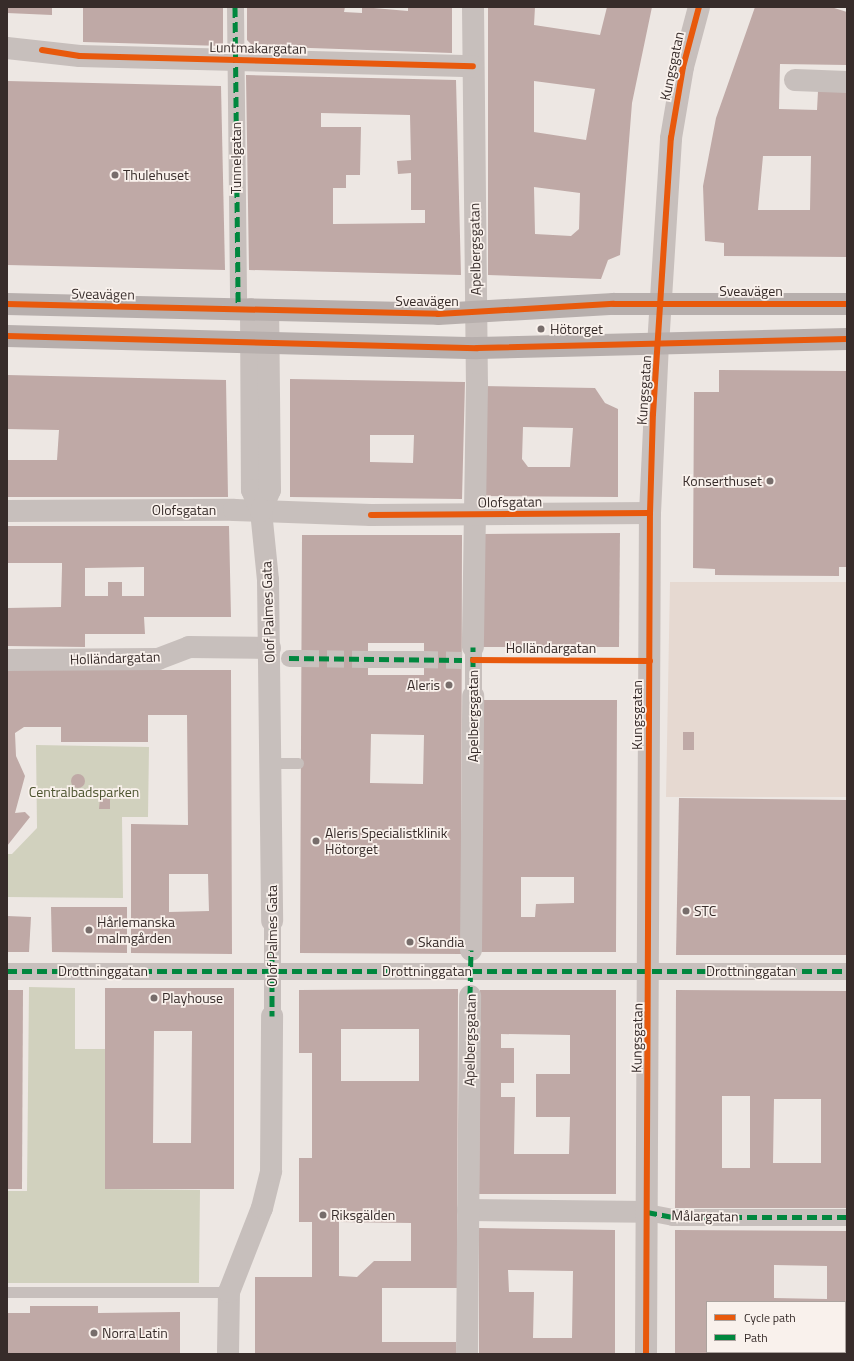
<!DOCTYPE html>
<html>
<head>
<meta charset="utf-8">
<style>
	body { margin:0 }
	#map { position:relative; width:854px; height:1361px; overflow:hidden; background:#ede7e3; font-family:"Titillium Web",sans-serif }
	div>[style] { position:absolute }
	.green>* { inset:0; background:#d1d1be }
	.plaza>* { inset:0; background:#e6d9d1 }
	.building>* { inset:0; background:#bfa9a6 }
	.round { border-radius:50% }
	.pedestrian-tunnel>* { height:17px; margin-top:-8.5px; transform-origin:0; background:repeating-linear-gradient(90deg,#c9c2be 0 17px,transparent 0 25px) }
	.service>* { height:11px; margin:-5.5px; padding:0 5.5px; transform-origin:5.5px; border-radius:5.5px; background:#c7bfbc }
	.pedestrian>* { height:17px; margin:-8.5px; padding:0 8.5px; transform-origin:8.5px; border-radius:8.5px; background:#c7bfbc }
	.minor>* { height:22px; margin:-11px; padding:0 11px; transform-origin:11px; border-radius:11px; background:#c7bfbc }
	.tertiary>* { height:22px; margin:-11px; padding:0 11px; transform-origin:11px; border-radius:11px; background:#c7bfbc }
	.secondary>* { height:22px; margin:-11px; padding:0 11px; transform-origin:11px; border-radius:11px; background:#b7afad }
	.quiet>* { height:5px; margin-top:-2.5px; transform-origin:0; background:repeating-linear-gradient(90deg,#00873e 0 10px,transparent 0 15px) }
	.cycleway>* { height:6px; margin:-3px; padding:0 3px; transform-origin:3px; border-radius:3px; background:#e8590c }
	.dots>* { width:11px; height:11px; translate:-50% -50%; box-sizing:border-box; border:2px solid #f9f1ec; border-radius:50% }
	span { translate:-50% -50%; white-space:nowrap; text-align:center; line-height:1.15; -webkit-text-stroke:3.5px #f9f1ec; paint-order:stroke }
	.street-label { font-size:14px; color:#372c2a }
	.poi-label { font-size:14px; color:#372c2a }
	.left { translate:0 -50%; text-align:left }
	.right { translate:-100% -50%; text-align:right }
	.park-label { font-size:14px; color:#4d5430 }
	.frame { position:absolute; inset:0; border:8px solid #372c2a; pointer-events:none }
	.legend { position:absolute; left:706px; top:1301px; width:140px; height:52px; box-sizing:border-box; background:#f9f1ec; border:1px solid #aba29e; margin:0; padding:5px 7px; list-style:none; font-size:12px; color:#372c2a }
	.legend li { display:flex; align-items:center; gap:8px; height:20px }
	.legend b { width:20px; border:1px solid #aba29e }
</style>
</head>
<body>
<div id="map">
	<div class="green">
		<div style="clip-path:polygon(36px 745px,149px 747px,148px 817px,122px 817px,123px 898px,7px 897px,7px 854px,12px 854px,37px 828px)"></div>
		<div style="clip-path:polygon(29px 987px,75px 988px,75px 1049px,106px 1049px,105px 1189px,200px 1190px,199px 1283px,7px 1283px,7px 1191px,27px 1191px)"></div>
	</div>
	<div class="plaza">
		<div style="clip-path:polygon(evenodd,670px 582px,847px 582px,847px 797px,666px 797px,670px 582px,683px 732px,694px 732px,694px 750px,683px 749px,683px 732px)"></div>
	</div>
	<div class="building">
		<div style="clip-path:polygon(7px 7px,52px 7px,52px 15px,7px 13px)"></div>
		<div style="clip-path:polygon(83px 7px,223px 7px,223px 46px,83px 42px)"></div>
		<div style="clip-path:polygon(247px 7px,345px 7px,344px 12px,362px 13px,362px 7px,408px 11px,408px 7px,452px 7px,452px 53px,253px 46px,247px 40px)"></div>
		<div style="clip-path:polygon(evenodd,488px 7px,535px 7px,534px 25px,600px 35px,607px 7px,652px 7px,632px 103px,620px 255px,608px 260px,601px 279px,488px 275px,488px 7px,534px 81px,595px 89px,586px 140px,534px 132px,534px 81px,488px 7px,534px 187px,580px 193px,579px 229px,571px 236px,535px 234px,534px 187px)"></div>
		<div style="clip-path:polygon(evenodd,755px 7px,831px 7px,847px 12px,847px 65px,780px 64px,779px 109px,817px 110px,818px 91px,847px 92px,847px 257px,724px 256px,724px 243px,705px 241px,703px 186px,716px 118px,755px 7px,763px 156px,811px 156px,810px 210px,758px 210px,763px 156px)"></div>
		<div style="clip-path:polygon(evenodd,246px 75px,456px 80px,461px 275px,249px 270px,246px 75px,321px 113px,410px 115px,411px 160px,397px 161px,398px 174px,411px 173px,411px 210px,425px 210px,425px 223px,333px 224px,333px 188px,346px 188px,346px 175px,360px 175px,361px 127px,321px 127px,321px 113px)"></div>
		<div style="clip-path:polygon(7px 81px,221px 86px,225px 270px,7px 265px)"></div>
		<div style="clip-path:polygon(719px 370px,847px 371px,847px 567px,839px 567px,839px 576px,715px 575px,715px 569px,693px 568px,694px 392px,719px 392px)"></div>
		<div style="clip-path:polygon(7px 375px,226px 380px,228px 497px,7px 497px,7px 460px,57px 460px,59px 430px,7px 429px)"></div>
		<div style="clip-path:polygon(evenodd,290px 379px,465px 382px,462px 499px,290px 497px,290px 379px,370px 435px,414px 435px,413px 463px,370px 462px,370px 435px)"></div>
		<div style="clip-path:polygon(evenodd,482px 386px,595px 388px,605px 403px,618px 409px,618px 497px,482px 496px,482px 386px,523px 427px,573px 428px,570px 467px,528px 467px,522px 459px,523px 427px)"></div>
		<div style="clip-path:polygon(evenodd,7px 526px,229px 526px,231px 617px,144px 617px,145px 634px,85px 634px,85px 647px,7px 646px,7px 608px,61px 607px,62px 568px,62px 563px,7px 563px,7px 526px,144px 567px,144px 596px,122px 596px,122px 582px,108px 582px,108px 596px,85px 596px,85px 568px,144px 567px)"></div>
		<div style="clip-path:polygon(620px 533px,619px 647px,483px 647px,483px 534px)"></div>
		<div style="clip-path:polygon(evenodd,302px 535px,462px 535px,461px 954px,300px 953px,302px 535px,368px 643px,424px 643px,424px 675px,368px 675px,368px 643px,302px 535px,371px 734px,424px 735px,423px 784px,370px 783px,371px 734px)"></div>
		<div style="clip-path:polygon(evenodd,7px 670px,231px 670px,232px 954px,131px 953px,131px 824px,188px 825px,187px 715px,148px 715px,148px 742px,61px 742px,61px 727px,24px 727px,15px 733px,16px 756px,25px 776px,15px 813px,25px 812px,30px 817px,7px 846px,7px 670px,169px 874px,208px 874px,209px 911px,169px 912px,169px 874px)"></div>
		<div style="clip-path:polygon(evenodd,482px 700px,617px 700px,616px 952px,480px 952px,482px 700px,521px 877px,574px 877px,574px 903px,536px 904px,535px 917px,521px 917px,521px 877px)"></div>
		<div style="clip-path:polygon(683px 732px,694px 732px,694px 750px,683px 750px)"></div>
		<div class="round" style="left:71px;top:774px;width:14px;height:14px"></div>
		<div style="clip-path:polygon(100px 798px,110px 799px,110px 809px,99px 809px)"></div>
		<div style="clip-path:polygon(679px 798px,847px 800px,847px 955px,676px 955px)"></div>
		<div style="clip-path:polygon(51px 907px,127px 907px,127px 953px,52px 952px)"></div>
		<div style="clip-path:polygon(7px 916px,31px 917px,29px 952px,7px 952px)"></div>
		<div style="clip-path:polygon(evenodd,105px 988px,234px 988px,234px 1189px,105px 1189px,105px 988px,154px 1031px,192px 1031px,191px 1143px,153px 1143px,154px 1031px)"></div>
		<div style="clip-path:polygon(evenodd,458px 989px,457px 1288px,382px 1288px,382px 1342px,456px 1342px,456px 1354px,255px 1354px,255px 1277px,312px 1277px,312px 1222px,299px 1222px,299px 1158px,312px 1158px,312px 1053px,299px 1053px,299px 990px,458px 989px,341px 1029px,419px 1029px,419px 1081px,341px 1081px,341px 1029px,458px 989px,339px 1222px,411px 1223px,411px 1261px,374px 1261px,357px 1277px,339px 1276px,339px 1222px)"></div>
		<div style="clip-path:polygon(7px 990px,23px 990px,22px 1189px,7px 1189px)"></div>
		<div style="clip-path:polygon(evenodd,480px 990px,616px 990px,616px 1194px,479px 1194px,480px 990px,501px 1034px,570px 1035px,570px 1074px,536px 1074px,536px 1117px,570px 1117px,569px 1154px,514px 1154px,515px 1097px,501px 1097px,501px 1083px,514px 1083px,514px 1048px,501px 1048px,501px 1034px)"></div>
		<div style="clip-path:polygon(evenodd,676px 990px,847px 991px,847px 1208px,675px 1208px,676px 990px,722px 1096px,750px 1096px,750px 1168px,722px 1168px,722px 1096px,676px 990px,774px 1099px,821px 1099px,821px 1163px,773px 1163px,774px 1099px)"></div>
		<div style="clip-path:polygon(evenodd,479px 1228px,615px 1230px,615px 1354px,479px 1354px,479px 1228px,508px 1270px,573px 1271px,572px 1338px,533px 1338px,534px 1292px,509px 1292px,508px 1270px)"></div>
		<div style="clip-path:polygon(evenodd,675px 1230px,847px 1231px,847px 1354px,743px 1354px,845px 1352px,845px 1302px,707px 1302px,707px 1352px,721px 1354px,675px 1354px,675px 1230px,774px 1265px,827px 1266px,827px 1299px,774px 1298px,774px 1265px)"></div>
		<div style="clip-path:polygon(30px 1306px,98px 1306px,98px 1313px,180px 1312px,180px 1354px,7px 1354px,7px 1313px,30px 1313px)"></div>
	</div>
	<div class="pedestrian-tunnel">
		<div style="left:302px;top:658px;width:66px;rotate:0.9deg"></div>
		<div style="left:421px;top:659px;width:41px;rotate:1.4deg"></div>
	</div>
	<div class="service">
		<div style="left:271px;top:763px;width:27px"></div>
		<div style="left:7px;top:1292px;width:222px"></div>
	</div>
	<div class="pedestrian">
		<div style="left:235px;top:7px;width:302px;rotate:89.4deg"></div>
		<div style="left:289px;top:658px;width:13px"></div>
		<div style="left:368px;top:659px;width:53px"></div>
		<div style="left:473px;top:696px;width:49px;rotate:-90deg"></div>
		<div style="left:272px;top:921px;width:95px;rotate:90deg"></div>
		<div style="left:7px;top:971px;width:840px"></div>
		<div style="left:647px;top:1212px;width:25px;rotate:11deg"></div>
		<div style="left:672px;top:1217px;width:175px"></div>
	</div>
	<div class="minor">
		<div style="left:473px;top:7px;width:377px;rotate:89.4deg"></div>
		<div style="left:477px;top:384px;width:263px;rotate:90.9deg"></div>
		<div style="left:7px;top:48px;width:73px;rotate:6.3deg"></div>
		<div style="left:80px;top:56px;width:393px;rotate:1.5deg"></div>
		<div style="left:795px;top:80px;width:52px;rotate:2.2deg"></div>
		<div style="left:7px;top:511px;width:227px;rotate:-0.3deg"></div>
		<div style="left:234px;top:510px;width:137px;rotate:2.1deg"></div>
		<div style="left:371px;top:515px;width:279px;rotate:-0.4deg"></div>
		<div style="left:7px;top:660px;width:151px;rotate:-0.4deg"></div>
		<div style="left:158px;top:659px;width:33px;rotate:-21deg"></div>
		<div style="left:189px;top:647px;width:81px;rotate:0.7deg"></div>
		<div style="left:471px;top:950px;width:254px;rotate:-89.5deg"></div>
		<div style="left:468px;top:1210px;width:179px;rotate:0.6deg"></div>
		<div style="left:467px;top:1354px;width:358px;rotate:-89.5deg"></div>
		<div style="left:646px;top:1354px;width:841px;rotate:-89.73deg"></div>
		<div style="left:650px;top:513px;width:167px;rotate:-87.3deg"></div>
	</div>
	<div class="tertiary">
		<div style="left:251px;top:309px;width:181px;rotate:89.7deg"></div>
		<div style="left:252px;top:490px;width:23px;rotate:67deg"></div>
		<div style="left:261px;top:511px;width:69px;rotate:84.2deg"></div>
		<div style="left:268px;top:580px;width:341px;rotate:89.3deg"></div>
		<div style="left:658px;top:346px;width:208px;rotate:-86.4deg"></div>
		<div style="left:671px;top:138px;width:72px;rotate:-80.4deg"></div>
		<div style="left:683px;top:67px;width:62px;rotate:-75.1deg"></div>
		<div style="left:261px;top:511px;width:23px;rotate:-67deg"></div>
		<div style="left:270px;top:490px;width:180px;rotate:-90.6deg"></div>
		<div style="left:228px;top:1354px;width:62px;rotate:-89.1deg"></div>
		<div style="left:229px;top:1292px;width:90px;rotate:-68.6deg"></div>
		<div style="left:262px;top:1208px;width:38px;rotate:-76deg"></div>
		<div style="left:271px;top:1171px;width:155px;rotate:-89.6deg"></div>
	</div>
	<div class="secondary">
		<div style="left:7px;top:304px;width:431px;rotate:1.3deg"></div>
		<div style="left:438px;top:314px;width:176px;rotate:-3.3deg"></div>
		<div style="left:614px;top:304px;width:233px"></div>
		<div style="left:7px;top:336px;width:470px;rotate:1.5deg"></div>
		<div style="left:477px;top:348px;width:370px;rotate:-1.4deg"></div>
	</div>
	<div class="quiet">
		<div style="left:235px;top:7px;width:302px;rotate:89.4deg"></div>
		<div style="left:289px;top:658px;width:173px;rotate:0.7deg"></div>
		<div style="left:473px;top:696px;width:49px;rotate:-90deg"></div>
		<div style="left:272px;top:921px;width:95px;rotate:90deg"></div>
		<div style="left:7px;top:971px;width:840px"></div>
		<div style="left:470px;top:996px;width:46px;rotate:-88.8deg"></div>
		<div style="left:647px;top:1212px;width:25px;rotate:11deg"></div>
		<div style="left:672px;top:1217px;width:175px"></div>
	</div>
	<div class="cycleway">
		<div style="left:42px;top:50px;width:38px;rotate:9deg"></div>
		<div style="left:80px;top:56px;width:393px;rotate:1.5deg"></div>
		<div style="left:7px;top:304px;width:431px;rotate:1.3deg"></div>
		<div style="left:438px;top:314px;width:176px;rotate:-3.3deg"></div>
		<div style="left:614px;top:304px;width:233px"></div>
		<div style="left:7px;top:336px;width:470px;rotate:1.5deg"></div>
		<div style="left:477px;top:348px;width:370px;rotate:-1.4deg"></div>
		<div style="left:371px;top:515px;width:279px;rotate:-0.4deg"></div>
		<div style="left:473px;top:660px;width:177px;rotate:0.3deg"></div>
		<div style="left:646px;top:1354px;width:841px;rotate:-89.73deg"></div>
		<div style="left:650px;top:513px;width:99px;rotate:-88.3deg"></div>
		<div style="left:653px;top:414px;width:277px;rotate:-86.3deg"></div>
		<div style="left:671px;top:138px;width:72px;rotate:-80.4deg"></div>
		<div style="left:683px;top:67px;width:62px;rotate:-75.1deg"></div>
	</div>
	<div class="dots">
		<div style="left:115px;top:175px;background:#776d6b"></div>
		<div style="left:541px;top:329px;background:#776d6b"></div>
		<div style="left:770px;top:481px;background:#776d6b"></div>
		<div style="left:449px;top:685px;background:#776d6b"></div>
		<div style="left:316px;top:841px;background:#776d6b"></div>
		<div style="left:686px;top:911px;background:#776d6b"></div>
		<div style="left:89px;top:930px;background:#776d6b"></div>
		<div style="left:410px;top:942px;background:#776d6b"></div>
		<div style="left:154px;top:998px;background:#776d6b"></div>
		<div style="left:323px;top:1215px;background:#776d6b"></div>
		<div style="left:94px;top:1333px;background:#776d6b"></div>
	</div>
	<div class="street-label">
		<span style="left:258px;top:48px;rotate:1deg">Luntmakargatan</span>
		<span style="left:672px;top:66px;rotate:-78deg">Kungsgatan</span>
		<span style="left:236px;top:158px;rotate:-90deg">Tunnelgatan</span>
		<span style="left:475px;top:249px;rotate:-91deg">Apelbergsgatan</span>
		<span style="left:751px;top:291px">Sveavägen</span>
		<span style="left:103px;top:294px;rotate:1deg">Sveavägen</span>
		<span style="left:427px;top:301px">Sveavägen</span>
		<span style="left:644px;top:390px;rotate:-86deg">Kungsgatan</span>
		<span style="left:510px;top:502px;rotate:-1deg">Olofsgatan</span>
		<span style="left:184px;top:510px">Olofsgatan</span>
		<span style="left:268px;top:612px;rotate:-92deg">Olof Palmes Gata</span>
		<span style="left:551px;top:648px">Holländargatan</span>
		<span style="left:115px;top:658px;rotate:-2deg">Holländargatan</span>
		<span style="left:637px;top:715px;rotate:-90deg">Kungsgatan</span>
		<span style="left:473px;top:716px;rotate:-90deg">Apelbergsgatan</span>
		<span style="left:272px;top:936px;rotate:-90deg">Olof Palmes Gata</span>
		<span style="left:103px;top:971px">Drottninggatan</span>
		<span style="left:427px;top:971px">Drottninggatan</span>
		<span style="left:751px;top:971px">Drottninggatan</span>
		<span style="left:637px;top:1038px;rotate:-89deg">Kungsgatan</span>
		<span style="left:470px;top:1040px;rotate:-89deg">Apelbergsgatan</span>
		<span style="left:705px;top:1216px;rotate:1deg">Målargatan</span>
	</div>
	<div class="poi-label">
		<span class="left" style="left:123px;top:175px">Thulehuset</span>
		<span class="left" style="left:550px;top:329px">Hötorget</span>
		<span class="right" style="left:762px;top:481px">Konserthuset</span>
		<span class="right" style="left:440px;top:685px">Aleris</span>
		<span class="left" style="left:325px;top:841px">Aleris Specialistklinik<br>Hötorget</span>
		<span class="left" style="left:694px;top:911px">STC</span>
		<span class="left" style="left:97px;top:930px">Hårlemanska<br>malmgården</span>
		<span class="left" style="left:418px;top:942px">Skandia</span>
		<span class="left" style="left:162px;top:998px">Playhouse</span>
		<span class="left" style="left:331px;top:1215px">Riksgälden</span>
		<span class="left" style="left:102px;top:1333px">Norra Latin</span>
	</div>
	<div class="park-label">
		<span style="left:84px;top:792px">Centralbadsparken</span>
	</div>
	<div class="frame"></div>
	<ul class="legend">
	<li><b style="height:5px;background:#e8590c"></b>Cycle path</li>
	<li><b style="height:5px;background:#00873e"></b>Path</li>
	</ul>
</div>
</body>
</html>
